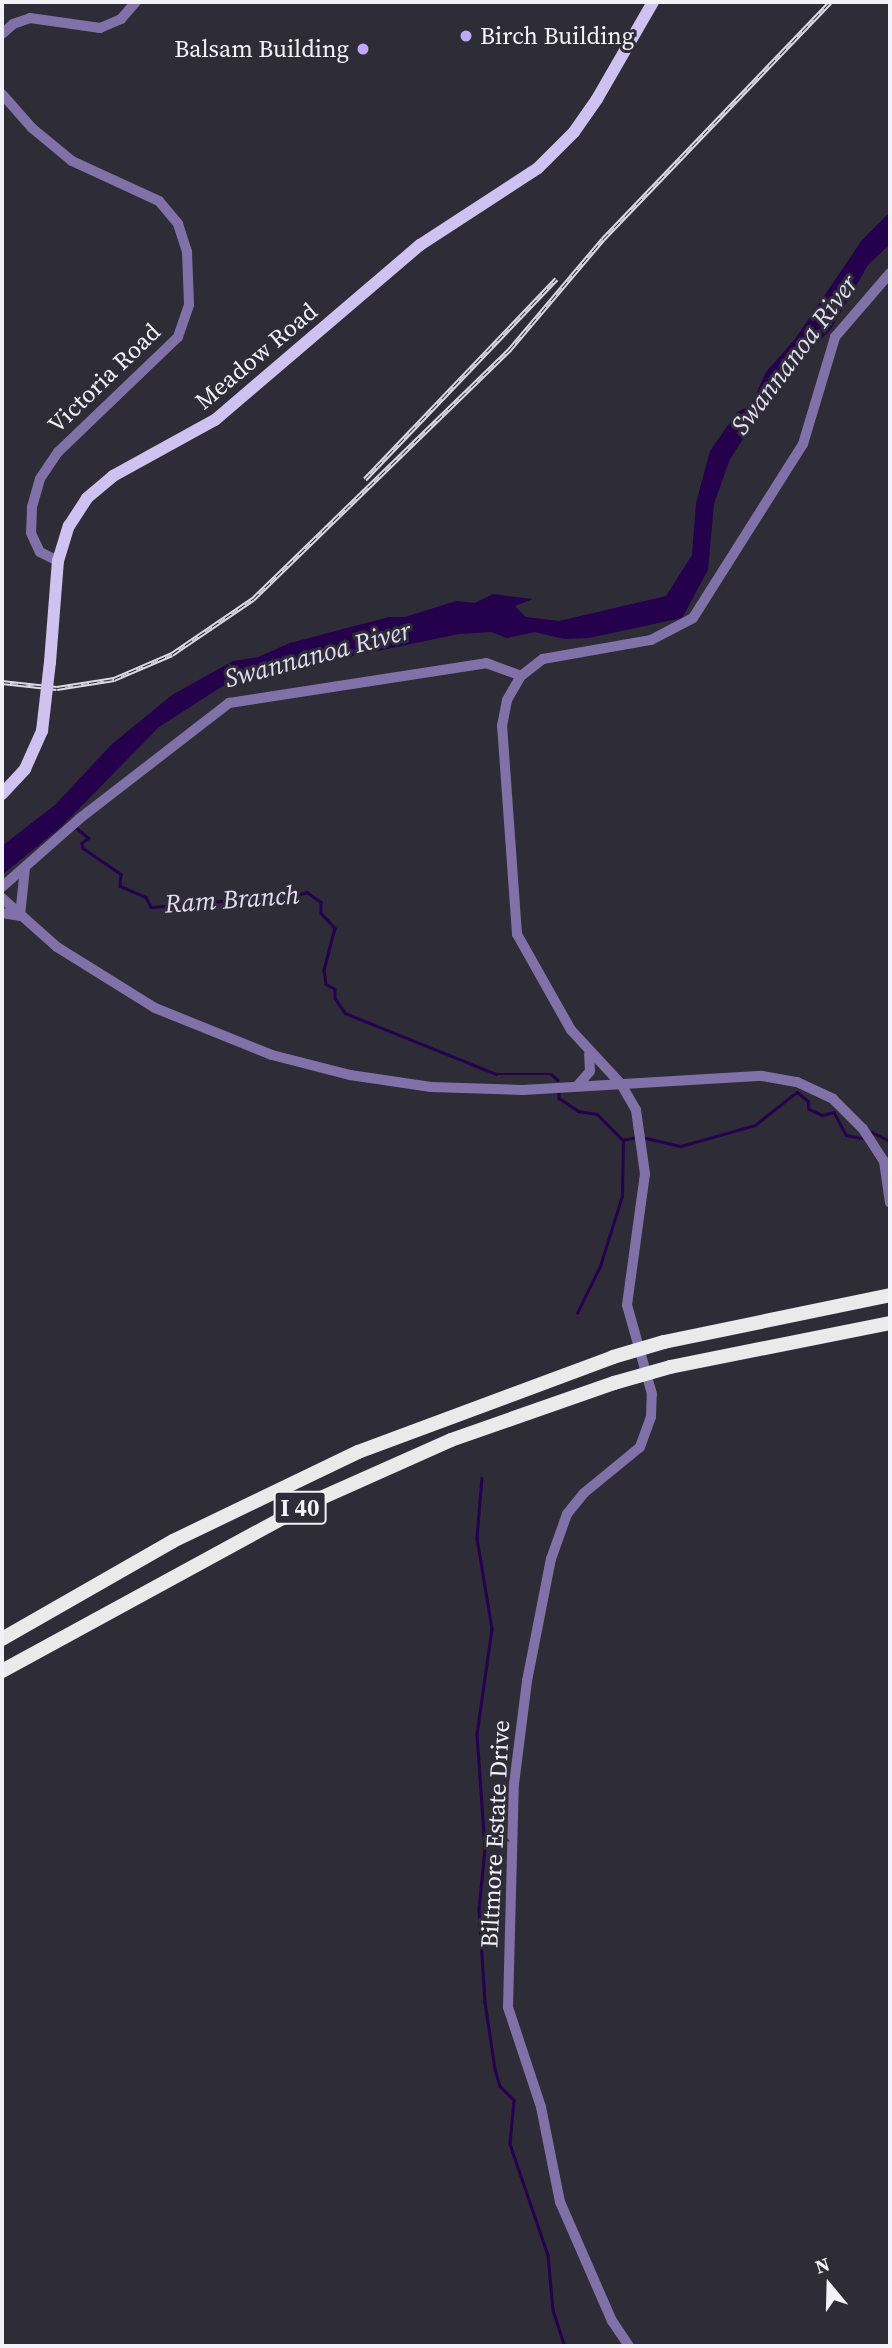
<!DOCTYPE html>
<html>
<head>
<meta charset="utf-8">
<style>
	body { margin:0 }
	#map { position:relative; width:892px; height:2348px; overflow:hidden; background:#2e2c36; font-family:"Source Serif 4",serif }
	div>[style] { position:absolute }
	.water>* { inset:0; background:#24004d }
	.stream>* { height:2.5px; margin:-1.25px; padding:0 1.25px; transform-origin:1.25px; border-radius:1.25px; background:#24004d }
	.minor>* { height:10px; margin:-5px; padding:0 5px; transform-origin:5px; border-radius:5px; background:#8072a8 }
	.major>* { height:12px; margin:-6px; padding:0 6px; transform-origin:6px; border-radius:6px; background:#cec3f0 }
	.highway>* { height:14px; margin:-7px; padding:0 7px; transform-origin:7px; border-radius:7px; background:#eaeaea }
	.rail>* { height:5px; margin-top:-2.5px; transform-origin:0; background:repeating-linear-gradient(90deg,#2e2c36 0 8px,#dbdae2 0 16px); box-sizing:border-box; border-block:2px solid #dbdae2 }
	.major-bridge>* { height:12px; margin:-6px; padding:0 6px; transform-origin:6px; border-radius:6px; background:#cec3f0 }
	.highway-bridge>* { height:14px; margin:-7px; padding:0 7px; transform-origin:7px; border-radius:7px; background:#eaeaea }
	.dots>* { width:19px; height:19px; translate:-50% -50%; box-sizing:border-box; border:4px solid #2e2c36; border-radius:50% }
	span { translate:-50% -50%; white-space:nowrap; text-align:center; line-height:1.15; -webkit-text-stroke:6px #2e2c36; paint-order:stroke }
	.shield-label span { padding:2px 5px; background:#2e2c36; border:2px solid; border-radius:5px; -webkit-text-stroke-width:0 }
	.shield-label { font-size:23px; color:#f3f2f9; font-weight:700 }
	.poi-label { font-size:24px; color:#f3f2f9 }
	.left { translate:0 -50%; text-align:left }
	.right { translate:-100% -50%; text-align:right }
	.street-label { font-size:24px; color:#f3f2f9 }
	.water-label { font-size:26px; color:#e2ddf3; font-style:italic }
	.frame { position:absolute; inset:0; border:4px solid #f3f2f9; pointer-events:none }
	.north { position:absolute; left:794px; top:2250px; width:70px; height:70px; -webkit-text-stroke:5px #2e2c36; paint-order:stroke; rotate:341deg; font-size:19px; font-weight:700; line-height:28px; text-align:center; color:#f3f2f9 }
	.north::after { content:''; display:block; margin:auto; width:24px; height:32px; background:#f3f2f9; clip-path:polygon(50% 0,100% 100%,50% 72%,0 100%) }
</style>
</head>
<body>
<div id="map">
	<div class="water">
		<div style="clip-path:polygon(890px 212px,890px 244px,868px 265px,831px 329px,782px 379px,730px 459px,714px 504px,708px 570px,682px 618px,589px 638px,564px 639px,535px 632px,507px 638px,491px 632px,459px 634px,229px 682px,159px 727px,61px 827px,2px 875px,2px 846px,55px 805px,111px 745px,172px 695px,233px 661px,258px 657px,290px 643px,389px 617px,405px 617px,456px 601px,475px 603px,493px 594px,533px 599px,515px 606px,526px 617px,559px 621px,666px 596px,692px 555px,696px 503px,710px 451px,737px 412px,751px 405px,766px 372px,795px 339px,862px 240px)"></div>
	</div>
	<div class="stream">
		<div style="left:74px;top:826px;width:19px;rotate:39deg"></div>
		<div style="left:89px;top:838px;width:9px;rotate:144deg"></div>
		<div style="left:82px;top:843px;width:5px;rotate:79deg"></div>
		<div style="left:83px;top:848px;width:46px;rotate:34.4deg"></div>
		<div style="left:121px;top:874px;width:12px;rotate:95deg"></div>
		<div style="left:120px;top:886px;width:28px;rotate:23deg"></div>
		<div style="left:146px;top:897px;width:11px;rotate:63deg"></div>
		<div style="left:151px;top:907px;width:106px;rotate:-4.9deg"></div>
		<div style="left:257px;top:898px;width:19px;rotate:9deg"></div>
		<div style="left:276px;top:901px;width:32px;rotate:-16deg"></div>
		<div style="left:307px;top:892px;width:17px;rotate:36deg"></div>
		<div style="left:321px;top:902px;width:11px;rotate:90deg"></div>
		<div style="left:321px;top:913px;width:21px;rotate:47deg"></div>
		<div style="left:335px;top:928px;width:43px;rotate:104.7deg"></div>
		<div style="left:324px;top:970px;width:14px;rotate:82deg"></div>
		<div style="left:326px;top:984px;width:10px;rotate:29deg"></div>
		<div style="left:335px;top:989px;width:9px;rotate:90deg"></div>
		<div style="left:335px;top:998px;width:18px;rotate:56deg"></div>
		<div style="left:345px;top:1013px;width:163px;rotate:22deg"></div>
		<div style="left:496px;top:1074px;width:55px"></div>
		<div style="left:551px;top:1074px;width:9px;rotate:41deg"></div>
		<div style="left:559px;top:1093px;width:5px;rotate:90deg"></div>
		<div style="left:559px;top:1098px;width:23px;rotate:34deg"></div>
		<div style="left:578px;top:1111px;width:19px;rotate:9deg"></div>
		<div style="left:597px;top:1114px;width:37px;rotate:45deg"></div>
		<div style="left:872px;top:1132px;width:20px;rotate:27deg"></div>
		<div style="left:646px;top:1138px;width:36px;rotate:13deg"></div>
		<div style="left:681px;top:1146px;width:77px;rotate:-15.8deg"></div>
		<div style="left:755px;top:1125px;width:53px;rotate:-38.2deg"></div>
		<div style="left:797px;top:1092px;width:14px;rotate:39deg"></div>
		<div style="left:808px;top:1101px;width:8px;rotate:83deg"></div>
		<div style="left:809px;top:1109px;width:14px;rotate:25deg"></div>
		<div style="left:822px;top:1115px;width:12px;rotate:-14deg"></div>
		<div style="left:834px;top:1112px;width:26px;rotate:62deg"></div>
		<div style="left:846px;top:1135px;width:16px;rotate:11deg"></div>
		<div style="left:623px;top:1140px;width:13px;rotate:-13deg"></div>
		<div style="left:577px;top:1313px;width:52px;rotate:-63.9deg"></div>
		<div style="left:600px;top:1266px;width:73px;rotate:-72.6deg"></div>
		<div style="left:622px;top:1196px;width:56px;rotate:-89deg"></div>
		<div style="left:482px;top:1478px;width:60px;rotate:94.8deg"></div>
		<div style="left:477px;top:1538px;width:92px;rotate:80.6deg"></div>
		<div style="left:492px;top:1629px;width:106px;rotate:98.1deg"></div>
		<div style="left:477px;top:1734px;width:115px;rotate:86deg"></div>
		<div style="left:485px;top:1849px;width:60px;rotate:95.7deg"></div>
		<div style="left:479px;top:1909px;width:93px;rotate:86.3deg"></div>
		<div style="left:485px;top:2002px;width:68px;rotate:81.5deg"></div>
		<div style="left:495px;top:2069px;width:18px;rotate:74deg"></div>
		<div style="left:500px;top:2086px;width:20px;rotate:45deg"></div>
		<div style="left:514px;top:2100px;width:44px;rotate:95.2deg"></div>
		<div style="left:510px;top:2144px;width:117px;rotate:71.1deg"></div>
		<div style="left:548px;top:2255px;width:55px;rotate:84.8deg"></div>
		<div style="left:553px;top:2310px;width:38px;rotate:72deg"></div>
	</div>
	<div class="minor">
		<div style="left:2px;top:34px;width:15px;rotate:-42deg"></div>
		<div style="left:13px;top:24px;width:18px;rotate:-19deg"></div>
		<div style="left:30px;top:18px;width:71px;rotate:8.1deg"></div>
		<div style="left:100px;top:28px;width:23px;rotate:-23deg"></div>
		<div style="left:121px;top:19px;width:23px;rotate:-49deg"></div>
		<div style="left:2px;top:94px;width:45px;rotate:48.6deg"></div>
		<div style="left:32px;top:128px;width:52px;rotate:39.5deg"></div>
		<div style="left:72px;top:161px;width:96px;rotate:24.7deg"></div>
		<div style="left:159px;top:201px;width:30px;rotate:50deg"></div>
		<div style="left:178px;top:224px;width:29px;rotate:72deg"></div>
		<div style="left:187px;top:252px;width:53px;rotate:87.8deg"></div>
		<div style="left:189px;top:305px;width:34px;rotate:109deg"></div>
		<div style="left:178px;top:337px;width:166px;rotate:136.2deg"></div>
		<div style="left:58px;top:452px;width:32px;rotate:124deg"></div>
		<div style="left:40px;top:479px;width:29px;rotate:106deg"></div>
		<div style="left:32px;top:507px;width:26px;rotate:92deg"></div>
		<div style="left:31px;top:533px;width:21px;rotate:65deg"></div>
		<div style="left:40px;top:552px;width:20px;rotate:27deg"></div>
		<div style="left:2px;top:887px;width:103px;rotate:-41.4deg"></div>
		<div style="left:79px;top:819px;width:190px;rotate:-37.7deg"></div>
		<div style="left:229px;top:703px;width:260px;rotate:-8.8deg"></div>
		<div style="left:486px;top:663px;width:37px;rotate:20deg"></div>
		<div style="left:2px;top:898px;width:74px;rotate:41.7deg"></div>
		<div style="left:57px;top:947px;width:115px;rotate:31.9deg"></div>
		<div style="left:155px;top:1008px;width:126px;rotate:21.9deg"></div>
		<div style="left:272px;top:1055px;width:81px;rotate:14.4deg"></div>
		<div style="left:350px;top:1075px;width:82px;rotate:8.4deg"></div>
		<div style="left:431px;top:1087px;width:92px;rotate:1.9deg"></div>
		<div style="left:523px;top:1090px;width:239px;rotate:-3.4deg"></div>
		<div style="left:762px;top:1076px;width:36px;rotate:10deg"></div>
		<div style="left:797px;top:1082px;width:40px;rotate:25deg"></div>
		<div style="left:833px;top:1099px;width:42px;rotate:45deg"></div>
		<div style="left:863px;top:1129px;width:38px;rotate:57deg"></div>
		<div style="left:884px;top:1161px;width:42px;rotate:81.9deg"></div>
		<div style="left:2px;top:913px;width:18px;rotate:9deg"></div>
		<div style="left:20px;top:916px;width:48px;rotate:-84.1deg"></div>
		<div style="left:578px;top:1085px;width:18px;rotate:-49deg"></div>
		<div style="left:590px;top:1071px;width:17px;rotate:-93deg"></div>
		<div style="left:629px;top:2346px;width:30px;rotate:-124deg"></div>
		<div style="left:612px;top:2321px;width:130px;rotate:-113.6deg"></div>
		<div style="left:560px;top:2202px;width:97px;rotate:-101.3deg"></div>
		<div style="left:541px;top:2107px;width:105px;rotate:-108.3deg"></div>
		<div style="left:508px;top:2007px;width:223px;rotate:-88.5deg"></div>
		<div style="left:514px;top:1784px;width:104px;rotate:-82.8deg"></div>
		<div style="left:527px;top:1681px;width:124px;rotate:-78.9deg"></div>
		<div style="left:551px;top:1559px;width:48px;rotate:-70.4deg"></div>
		<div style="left:567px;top:1514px;width:27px;rotate:-51deg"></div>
		<div style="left:584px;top:1493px;width:72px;rotate:-39.4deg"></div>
		<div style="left:640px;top:1447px;width:32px;rotate:-70deg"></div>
		<div style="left:651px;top:1417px;width:23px;rotate:-88deg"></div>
		<div style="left:652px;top:1394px;width:92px;rotate:-105.7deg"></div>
		<div style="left:627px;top:1305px;width:132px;rotate:-82.2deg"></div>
		<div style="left:645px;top:1174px;width:65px;rotate:-98deg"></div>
		<div style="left:636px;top:1110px;width:30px;rotate:-120deg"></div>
		<div style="left:621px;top:1084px;width:74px;rotate:-132.8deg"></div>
		<div style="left:571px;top:1030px;width:110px;rotate:-119.4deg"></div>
		<div style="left:517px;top:934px;width:209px;rotate:-94.1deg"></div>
		<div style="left:502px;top:726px;width:26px;rotate:-79deg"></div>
		<div style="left:507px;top:700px;width:28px;rotate:-60deg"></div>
		<div style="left:521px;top:676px;width:28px;rotate:-38deg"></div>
		<div style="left:543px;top:659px;width:110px;rotate:-10deg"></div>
		<div style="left:651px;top:640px;width:47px;rotate:-27.6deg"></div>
		<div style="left:693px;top:618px;width:206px;rotate:-57.7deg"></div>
		<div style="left:803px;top:444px;width:112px;rotate:-73.3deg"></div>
		<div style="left:835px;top:337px;width:84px;rotate:-49.3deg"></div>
	</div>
	<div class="major">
		<div style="left:50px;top:662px;width:101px;rotate:-85.5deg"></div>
		<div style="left:58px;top:561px;width:37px;rotate:-73deg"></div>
		<div style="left:69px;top:526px;width:33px;rotate:-57deg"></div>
		<div style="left:87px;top:498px;width:34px;rotate:-40deg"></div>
		<div style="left:113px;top:476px;width:116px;rotate:-28.8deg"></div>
		<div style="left:215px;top:420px;width:270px;rotate:-40.5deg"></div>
		<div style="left:420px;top:245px;width:141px;rotate:-33.1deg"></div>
		<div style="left:538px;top:168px;width:51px;rotate:-45deg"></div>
		<div style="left:574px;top:132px;width:40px;rotate:-55.1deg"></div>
		<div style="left:597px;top:99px;width:112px;rotate:-60deg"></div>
		<div style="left:2px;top:794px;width:34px;rotate:-47deg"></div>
		<div style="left:25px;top:769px;width:42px;rotate:-65.9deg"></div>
	</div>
	<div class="highway">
		<div style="left:664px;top:1342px;width:231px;rotate:-11.7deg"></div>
		<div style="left:670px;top:1367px;width:224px;rotate:-11.3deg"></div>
		<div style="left:2px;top:1639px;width:197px;rotate:-29.8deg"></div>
		<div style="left:173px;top:1541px;width:205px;rotate:-25.7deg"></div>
		<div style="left:358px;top:1452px;width:272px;rotate:-20.4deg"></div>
		<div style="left:2px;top:1671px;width:353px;rotate:-28.6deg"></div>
		<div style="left:312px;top:1502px;width:152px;rotate:-24deg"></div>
		<div style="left:451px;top:1440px;width:173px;rotate:-19.3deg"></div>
	</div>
	<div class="rail">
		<div style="left:365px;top:479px;width:277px;rotate:-46.3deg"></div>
		<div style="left:2px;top:682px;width:55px;rotate:6.2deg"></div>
		<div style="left:57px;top:688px;width:58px;rotate:-9deg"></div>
		<div style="left:114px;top:679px;width:63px;rotate:-23.3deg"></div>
		<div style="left:172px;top:654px;width:98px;rotate:-34.2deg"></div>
		<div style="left:253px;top:599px;width:359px;rotate:-44.2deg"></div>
		<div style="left:510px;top:349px;width:144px;rotate:-49.8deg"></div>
		<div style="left:603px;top:239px;width:328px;rotate:-46.2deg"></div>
	</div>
	<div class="major-bridge">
		<div style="left:42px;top:731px;width:69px;rotate:-83.4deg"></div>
	</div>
	<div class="highway-bridge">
		<div style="left:613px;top:1357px;width:53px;rotate:-16.4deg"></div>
		<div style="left:614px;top:1383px;width:58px;rotate:-15.9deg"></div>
	</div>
	<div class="dots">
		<div style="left:466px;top:36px;background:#bda9f5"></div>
		<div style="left:363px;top:49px;background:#bda9f5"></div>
	</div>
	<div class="shield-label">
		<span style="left:300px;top:1508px">I 40</span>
	</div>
	<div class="poi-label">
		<span class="left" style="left:480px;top:36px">Birch Building</span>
		<span class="right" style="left:349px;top:49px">Balsam Building</span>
	</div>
	<div class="street-label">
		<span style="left:256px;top:356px;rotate:-40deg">Meadow Road</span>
		<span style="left:104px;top:378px;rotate:-44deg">Victoria Road</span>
		<span style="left:495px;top:1834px;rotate:-87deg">Biltmore Estate Drive</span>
	</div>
	<div class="water-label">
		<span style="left:795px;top:355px;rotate:-53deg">Swannanoa River</span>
		<span style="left:318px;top:655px;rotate:-15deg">Swannanoa River</span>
		<span style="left:232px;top:900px;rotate:-4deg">Ram Branch</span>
	</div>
	<div class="frame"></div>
	<div class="north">N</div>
</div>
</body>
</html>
